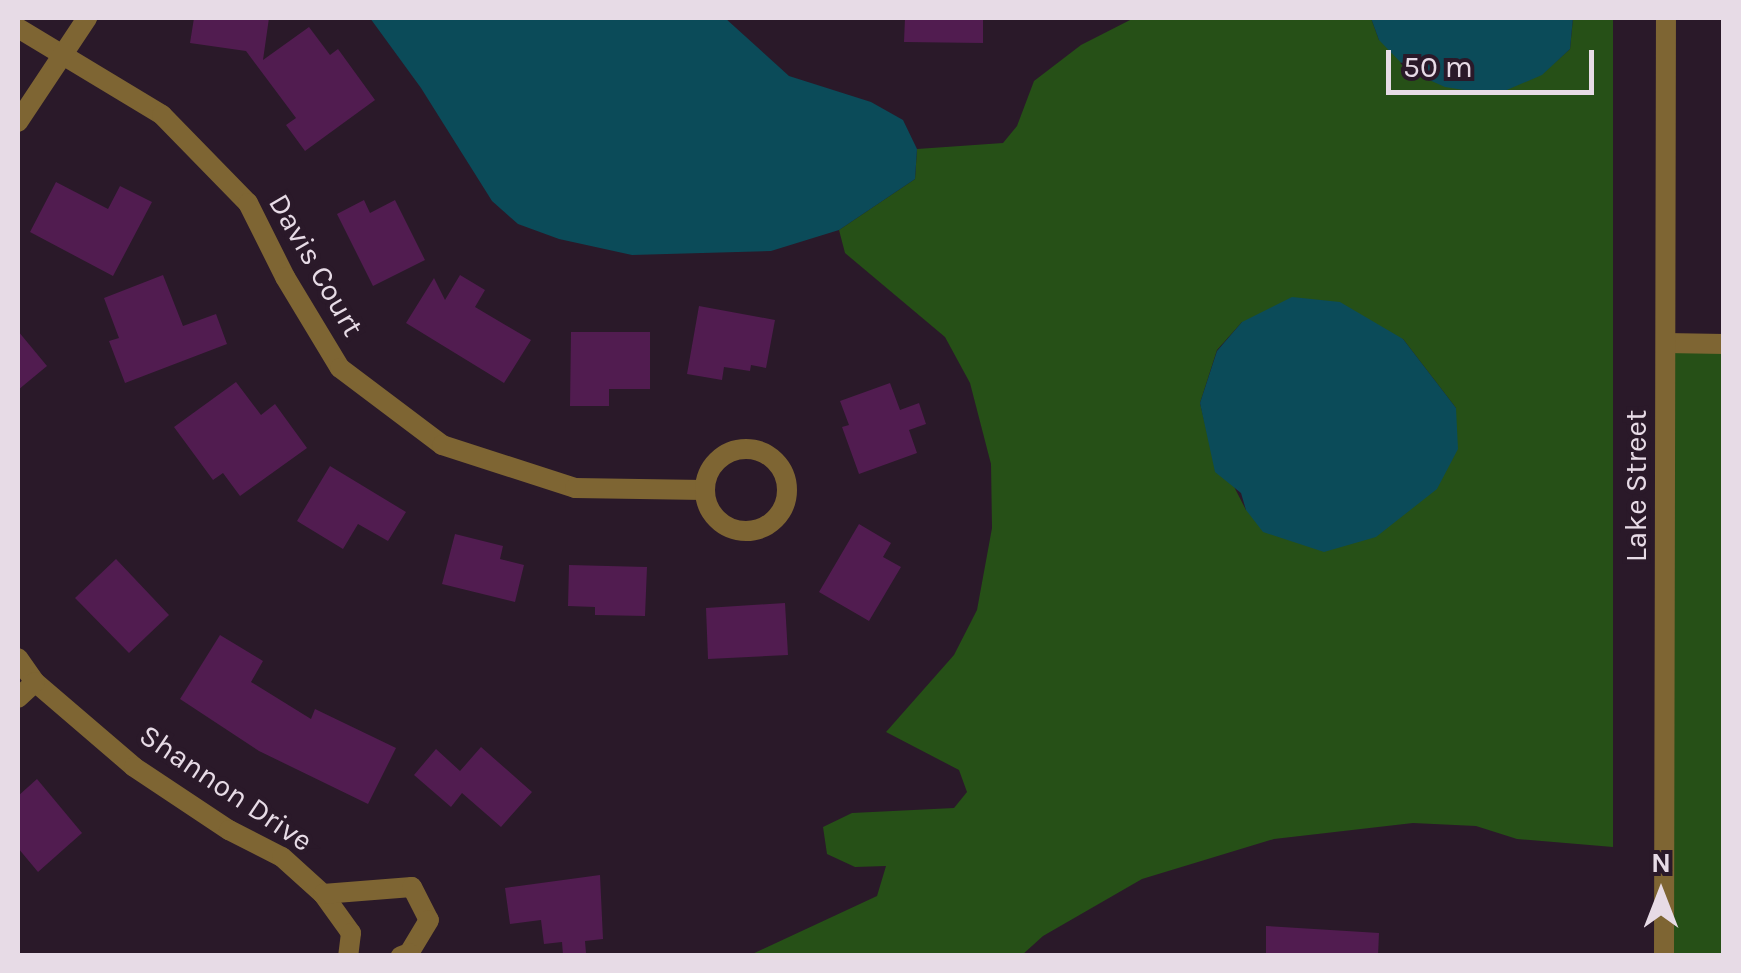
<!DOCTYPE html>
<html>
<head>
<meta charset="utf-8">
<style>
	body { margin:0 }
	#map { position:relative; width:1741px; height:973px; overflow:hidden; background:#2a1929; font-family:Karla,sans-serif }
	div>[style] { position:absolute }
	.green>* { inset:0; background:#265017 }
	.water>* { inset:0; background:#0b4b59 }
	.building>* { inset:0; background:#511c50 }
	.minor>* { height:20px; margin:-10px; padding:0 10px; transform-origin:10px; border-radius:10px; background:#7e6533 }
	.minor>.ring { margin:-10px; padding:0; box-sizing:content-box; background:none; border:20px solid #7e6533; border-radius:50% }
	span { translate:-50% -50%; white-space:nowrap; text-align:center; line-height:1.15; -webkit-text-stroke:9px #2a1929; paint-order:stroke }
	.street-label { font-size:30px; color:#e7dbe6 }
	.frame { position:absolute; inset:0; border:20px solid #e7dbe6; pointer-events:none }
	.north { position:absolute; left:1611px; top:843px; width:100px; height:100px; -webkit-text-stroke:8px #2a1929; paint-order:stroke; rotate:0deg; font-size:28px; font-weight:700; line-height:40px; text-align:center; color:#e7dbe6 }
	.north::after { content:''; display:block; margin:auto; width:35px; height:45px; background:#e7dbe6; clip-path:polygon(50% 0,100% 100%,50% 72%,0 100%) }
	.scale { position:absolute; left:1386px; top:50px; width:208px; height:45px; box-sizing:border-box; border:5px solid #e7dbe6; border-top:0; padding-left:12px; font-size:30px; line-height:35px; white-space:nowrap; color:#e7dbe6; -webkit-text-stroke:8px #2a1929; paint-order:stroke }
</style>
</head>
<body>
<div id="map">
	<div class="green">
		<div style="clip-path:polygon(evenodd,1134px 18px,1371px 18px,1379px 40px,1541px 75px,1570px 49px,1573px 18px,1613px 18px,1613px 847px,1517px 839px,1476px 826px,1413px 823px,1274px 839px,1142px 879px,1043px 936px,1022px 955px,748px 956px,877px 896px,886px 866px,855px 867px,827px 854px,823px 827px,852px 813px,954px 808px,967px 792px,959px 770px,886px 732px,954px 655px,977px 610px,992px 528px,991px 464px,970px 383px,945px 337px,845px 253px,839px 230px,915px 179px,917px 149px,1003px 143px,1017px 126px,1034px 81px,1081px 45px,1134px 18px,1242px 322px,1403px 339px,1456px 408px,1246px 510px,1208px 436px,1200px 403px,1217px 350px,1242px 322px)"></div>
		<div style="clip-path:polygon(1663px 345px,1723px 345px,1723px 955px,1663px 955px)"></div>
	</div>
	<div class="water">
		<div style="clip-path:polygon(370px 18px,725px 18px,789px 76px,871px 102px,903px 120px,917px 149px,915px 179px,839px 230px,771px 251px,632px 255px,559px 239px,518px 224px,492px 201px,421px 88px)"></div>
		<div style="clip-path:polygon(1371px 18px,1573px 18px,1570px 49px,1542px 75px,1495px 95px,1445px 87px,1409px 71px,1379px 40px)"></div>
		<div style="clip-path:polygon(1292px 297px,1340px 302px,1403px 339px,1456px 408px,1458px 449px,1437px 489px,1376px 537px,1324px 552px,1263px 532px,1246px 510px,1241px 493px,1215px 472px,1200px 403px,1217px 351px,1242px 322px)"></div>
	</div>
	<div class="building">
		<div style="clip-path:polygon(194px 18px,269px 18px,263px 60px,309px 27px,330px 55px,338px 49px,375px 100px,305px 151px,286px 125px,296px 118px,246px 51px,190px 43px)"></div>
		<div style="clip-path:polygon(905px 18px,983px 18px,983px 43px,904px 42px)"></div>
		<div style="clip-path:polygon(56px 182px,108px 209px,120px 186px,152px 202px,113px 276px,30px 232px)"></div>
		<div style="clip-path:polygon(364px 200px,370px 213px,395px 200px,425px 260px,373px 286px,337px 214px)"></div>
		<div style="clip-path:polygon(163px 275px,183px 326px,216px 314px,227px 344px,125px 383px,109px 341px,119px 338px,104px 298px)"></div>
		<div style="clip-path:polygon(460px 275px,485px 290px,475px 307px,531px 340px,504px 383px,406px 323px,434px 278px,445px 300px)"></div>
		<div style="clip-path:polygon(699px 306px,775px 320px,766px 368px,751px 365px,750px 371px,724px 367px,722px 380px,687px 374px)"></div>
		<div style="clip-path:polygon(18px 331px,47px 366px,18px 390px)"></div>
		<div style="clip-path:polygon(571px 332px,650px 332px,650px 389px,609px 389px,609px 406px,570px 406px)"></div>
		<div style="clip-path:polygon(236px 382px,261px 415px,275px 404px,307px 448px,240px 496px,223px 473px,213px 480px,174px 427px)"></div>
		<div style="clip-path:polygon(890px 383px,900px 410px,919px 403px,926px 424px,909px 430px,917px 453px,859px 474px,842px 427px,849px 425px,840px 401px)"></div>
		<div style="clip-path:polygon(330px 466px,406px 512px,388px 541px,358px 524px,343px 549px,297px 521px)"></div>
		<div style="clip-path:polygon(859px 524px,891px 543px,883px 557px,901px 567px,869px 621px,819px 592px)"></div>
		<div style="clip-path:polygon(455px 534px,503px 546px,500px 559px,524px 565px,515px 602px,442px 584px)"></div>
		<div style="clip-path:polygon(116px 559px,169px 615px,129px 653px,75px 598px)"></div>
		<div style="clip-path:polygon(569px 565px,647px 567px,645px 616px,595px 615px,595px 607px,568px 606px)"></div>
		<div style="clip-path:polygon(785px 603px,788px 655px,708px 659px,706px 608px)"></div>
		<div style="clip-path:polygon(220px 635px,263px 661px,251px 682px,311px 719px,315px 709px,396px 748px,368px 804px,259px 751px,180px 699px)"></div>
		<div style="clip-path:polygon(481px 747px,532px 792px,501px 827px,462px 793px,451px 807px,414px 775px,436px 749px,460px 771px)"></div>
		<div style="clip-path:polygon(37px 779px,82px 833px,38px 872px,18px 848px,18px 796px)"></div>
		<div style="clip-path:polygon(600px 875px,603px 939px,585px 941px,586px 953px,563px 955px,562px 942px,544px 944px,541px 920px,510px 924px,505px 888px)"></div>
		<div style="clip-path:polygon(1266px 926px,1379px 933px,1378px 956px,1266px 956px)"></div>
	</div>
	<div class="minor">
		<div style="left:18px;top:28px;width:168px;rotate:31.1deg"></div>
		<div style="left:162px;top:115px;width:123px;rotate:45.7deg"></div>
		<div style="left:248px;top:203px;width:83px;rotate:63.4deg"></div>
		<div style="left:285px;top:277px;width:106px;rotate:58.9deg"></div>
		<div style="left:340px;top:368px;width:128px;rotate:37deg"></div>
		<div style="left:442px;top:445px;width:140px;rotate:17.9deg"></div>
		<div style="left:575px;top:488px;width:129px;rotate:0.9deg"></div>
		<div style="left:18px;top:122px;width:125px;rotate:-56.4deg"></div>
		<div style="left:1666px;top:343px;width:58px;rotate:1deg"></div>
		<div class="ring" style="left:705px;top:449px;width:62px;height:62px"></div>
		<div style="left:18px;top:658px;width:29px;rotate:55deg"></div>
		<div style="left:35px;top:682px;width:130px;rotate:40.6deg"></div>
		<div style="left:134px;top:767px;width:114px;rotate:33.6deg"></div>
		<div style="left:229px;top:830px;width:59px;rotate:27deg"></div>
		<div style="left:282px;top:857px;width:55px;rotate:42.1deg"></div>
		<div style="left:323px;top:894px;width:48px;rotate:54.3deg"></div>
		<div style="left:351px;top:933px;width:23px;rotate:97deg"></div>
		<div style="left:18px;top:698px;width:23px;rotate:-43deg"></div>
		<div style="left:323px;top:894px;width:89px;rotate:-4.5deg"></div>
		<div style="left:412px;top:887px;width:37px;rotate:63deg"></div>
		<div style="left:429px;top:920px;width:39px;rotate:121deg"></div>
		<div style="left:409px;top:953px;width:9px;rotate:159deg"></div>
		<div style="left:1664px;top:956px;width:938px;rotate:-89.88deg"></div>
	</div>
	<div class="street-label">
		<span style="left:316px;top:265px;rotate:60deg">Davis Court</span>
		<span style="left:1636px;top:486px;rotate:-90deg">Lake Street</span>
		<span style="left:226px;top:788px;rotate:34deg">Shannon Drive</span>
	</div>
	<div class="frame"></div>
	<div class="north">N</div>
	<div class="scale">50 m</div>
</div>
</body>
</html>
